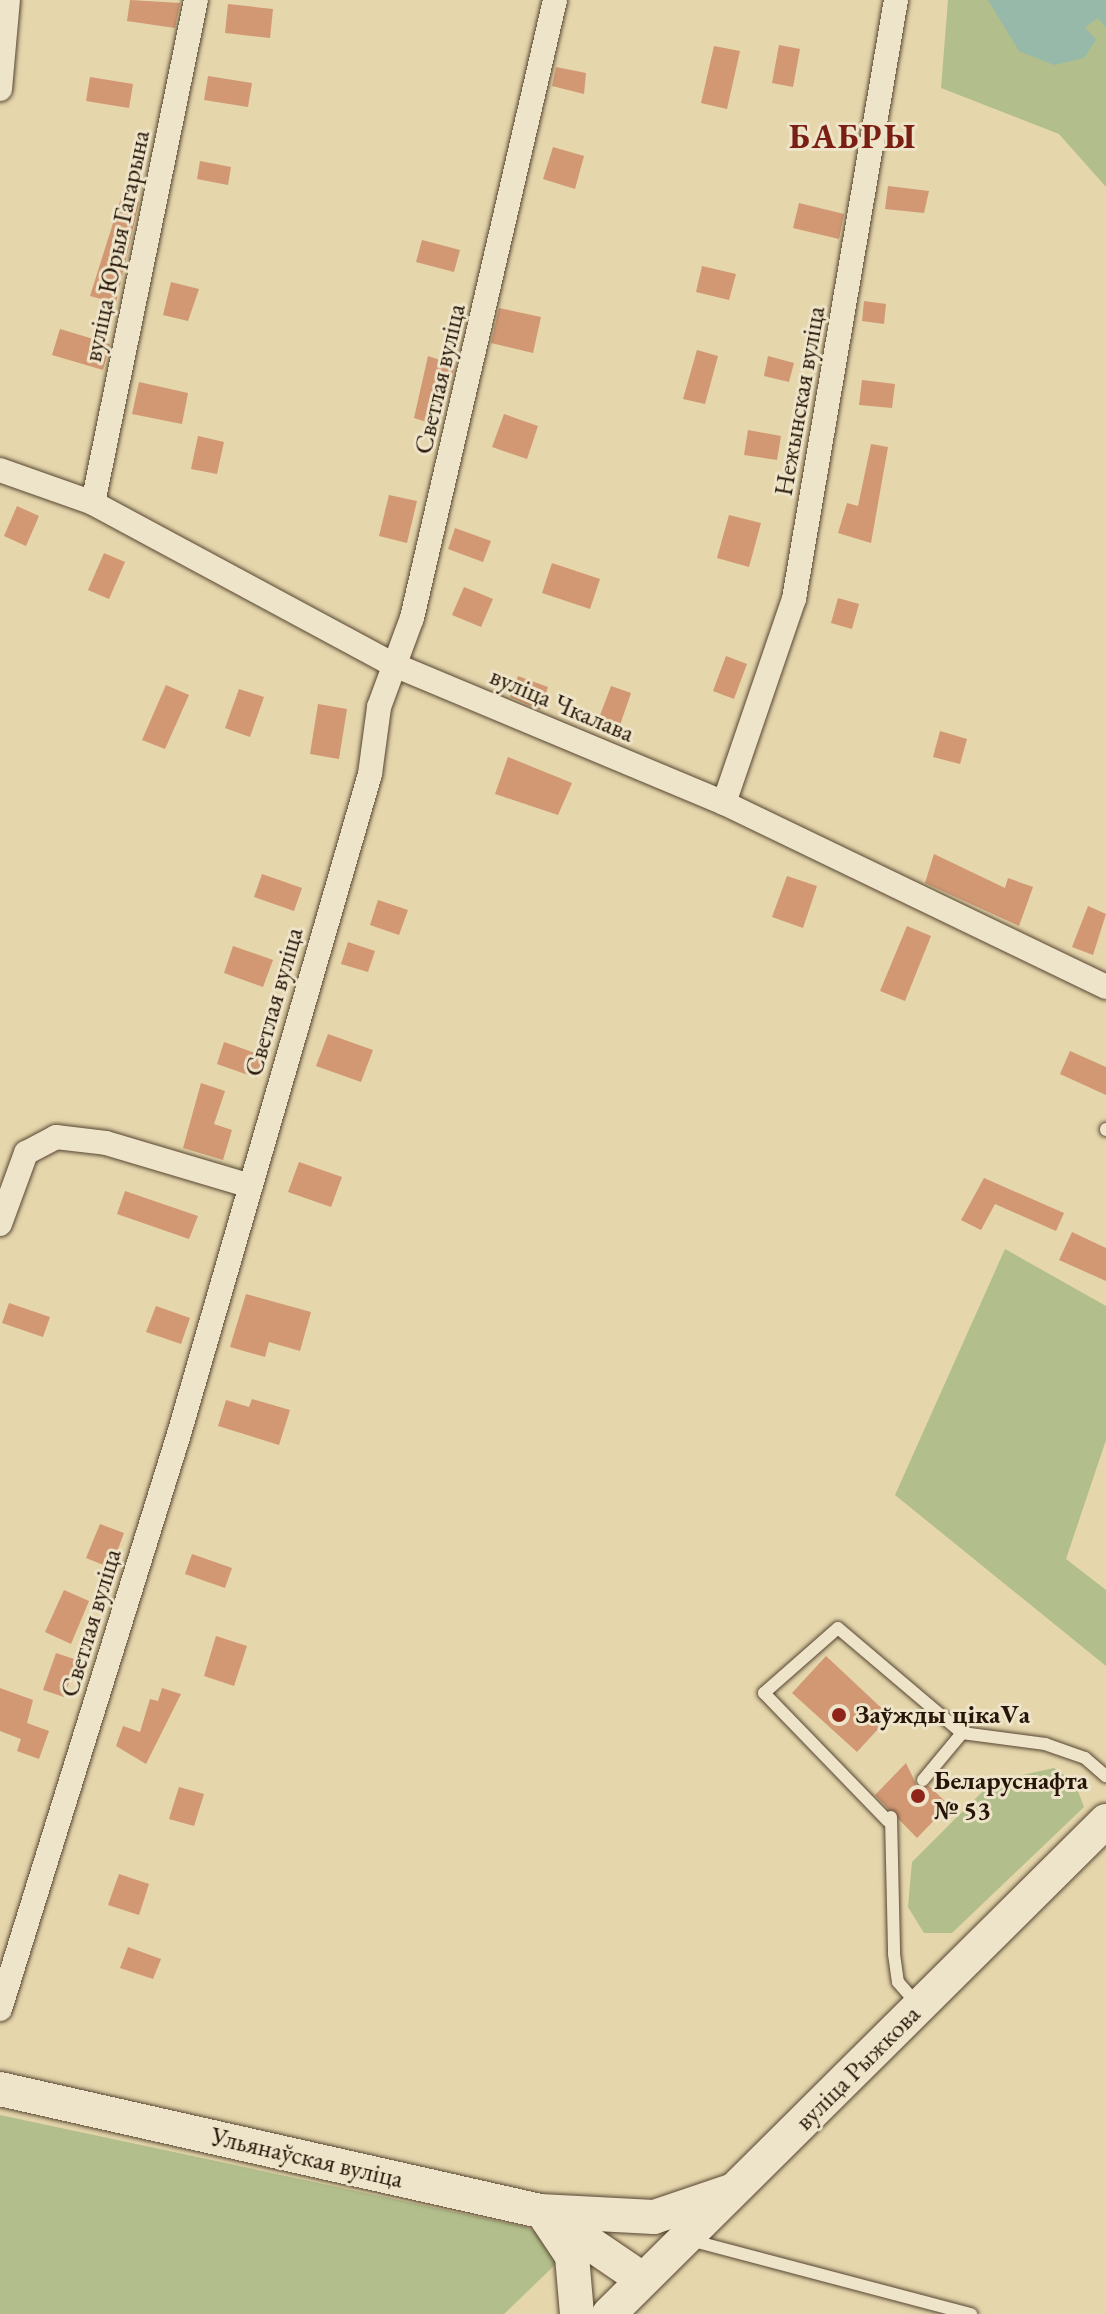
<!DOCTYPE html>
<html>
<head>
<meta charset="utf-8">
<style>
	body { margin:0 }
	#map { position:relative; width:1106px; height:2314px; overflow:hidden; background:#e5d6ac; font-family:"EB Garamond",serif }
	div>[style] { position:absolute }
	.green>* { inset:0; background:#b2be8b }
	.water>* { inset:0; background:#96b9aa }
	.building>* { inset:0; background:#d19873 }
	.roads { filter:drop-shadow(0 0 2px #564531) drop-shadow(0 0 2px #564531) }
	.lane>* { height:12px; margin:-6px; padding:0 6px; transform-origin:6px; border-radius:6px; background:#eee4c9 }
	.street>* { height:24px; margin:-12px; padding:0 12px; transform-origin:12px; border-radius:12px; background:#eee4c9 }
	.secondary>* { height:34px; margin:-17px; padding:0 17px; transform-origin:17px; border-radius:17px; background:#eee4c9 }
	.dots>* { width:22px; height:22px; translate:-50% -50%; box-sizing:border-box; border:4px solid #eee4c9; border-radius:50% }
	span { translate:-50% -50%; white-space:nowrap; text-align:center; line-height:1.15; -webkit-text-stroke:6px #eee4c9; paint-order:stroke }
	.street-label { font-size:26px; color:#261508 }
	.poi-label { font-size:26px; color:#261508; font-weight:700 }
	.left { translate:0 -50%; text-align:left }
	.district-label { font-size:34px; color:#7a1f14; font-weight:700; letter-spacing:2px }
</style>
</head>
<body>
<div id="map">
	<div class="green">
		<div style="clip-path:polygon(948px 0,1106px 0,1106px 187px,1059px 134px,941px 88px)"></div>
		<div style="clip-path:polygon(1005px 1249px,1106px 1306px,1106px 1440px,1066px 1559px,1106px 1590px,1106px 1666px,895px 1495px)"></div>
		<div style="clip-path:polygon(1054px 1768px,1075px 1783px,1084px 1807px,952px 1933px,924px 1933px,908px 1907px,912px 1862px,992px 1782px)"></div>
		<div style="clip-path:polygon(0 2115px,525px 2227px,542px 2235px,558px 2262px,504px 2314px,0 2314px)"></div>
	</div>
	<div class="water">
		<div style="clip-path:polygon(988px 0,1106px 0,1106px 28px,1098px 18px,1085px 27px,1096px 40px,1084px 58px,1054px 65px,1019px 51px)"></div>
	</div>
	<div class="building">
		<div style="clip-path:polygon(130px 0,180px 3px,175px 28px,127px 21px)"></div>
		<div style="clip-path:polygon(228px 4px,273px 9px,270px 38px,225px 33px)"></div>
		<div style="clip-path:polygon(779px 45px,800px 49px,793px 87px,772px 83px)"></div>
		<div style="clip-path:polygon(714px 46px,740px 51px,727px 109px,701px 103px)"></div>
		<div style="clip-path:polygon(556px 67px,586px 73px,584px 94px,552px 86px)"></div>
		<div style="clip-path:polygon(208px 76px,252px 83px,248px 107px,204px 100px)"></div>
		<div style="clip-path:polygon(90px 77px,133px 84px,129px 108px,86px 101px)"></div>
		<div style="clip-path:polygon(553px 147px,584px 156px,575px 189px,543px 179px)"></div>
		<div style="clip-path:polygon(200px 161px,231px 167px,228px 185px,197px 179px)"></div>
		<div style="clip-path:polygon(888px 186px,929px 191px,924px 213px,885px 209px)"></div>
		<div style="clip-path:polygon(121px 198px,139px 202px,116px 303px,90px 296px)"></div>
		<div style="clip-path:polygon(799px 203px,844px 214px,839px 239px,793px 228px)"></div>
		<div style="clip-path:polygon(422px 240px,460px 250px,454px 272px,416px 262px)"></div>
		<div style="clip-path:polygon(702px 266px,736px 274px,729px 300px,696px 292px)"></div>
		<div style="clip-path:polygon(171px 282px,199px 289px,188px 321px,163px 315px)"></div>
		<div style="clip-path:polygon(864px 301px,886px 304px,884px 324px,862px 321px)"></div>
		<div style="clip-path:polygon(499px 308px,541px 317px,533px 353px,491px 343px)"></div>
		<div style="clip-path:polygon(60px 329px,110px 344px,103px 370px,52px 355px)"></div>
		<div style="clip-path:polygon(697px 350px,718px 356px,705px 404px,683px 399px)"></div>
		<div style="clip-path:polygon(428px 356px,455px 365px,439px 426px,414px 418px)"></div>
		<div style="clip-path:polygon(768px 356px,794px 363px,789px 382px,764px 376px)"></div>
		<div style="clip-path:polygon(862px 380px,895px 384px,892px 408px,859px 405px)"></div>
		<div style="clip-path:polygon(139px 382px,188px 393px,182px 424px,132px 414px)"></div>
		<div style="clip-path:polygon(504px 414px,538px 426px,527px 459px,492px 447px)"></div>
		<div style="clip-path:polygon(748px 430px,781px 436px,777px 460px,744px 455px)"></div>
		<div style="clip-path:polygon(198px 436px,224px 442px,217px 474px,191px 469px)"></div>
		<div style="clip-path:polygon(871px 444px,888px 447px,871px 543px,838px 533px,847px 503px,858px 506px)"></div>
		<div style="clip-path:polygon(389px 495px,417px 501px,407px 543px,379px 536px)"></div>
		<div style="clip-path:polygon(17px 506px,39px 516px,26px 546px,4px 536px)"></div>
		<div style="clip-path:polygon(729px 515px,761px 523px,749px 567px,717px 558px)"></div>
		<div style="clip-path:polygon(455px 528px,491px 541px,483px 562px,448px 549px)"></div>
		<div style="clip-path:polygon(104px 553px,125px 562px,109px 599px,88px 590px)"></div>
		<div style="clip-path:polygon(552px 563px,600px 579px,590px 609px,542px 593px)"></div>
		<div style="clip-path:polygon(464px 587px,493px 599px,481px 627px,452px 615px)"></div>
		<div style="clip-path:polygon(838px 598px,859px 604px,852px 629px,831px 623px)"></div>
		<div style="clip-path:polygon(726px 656px,747px 664px,734px 699px,713px 691px)"></div>
		<div style="clip-path:polygon(518px 676px,548px 687px,540px 710px,510px 697px)"></div>
		<div style="clip-path:polygon(166px 685px,189px 695px,165px 749px,142px 740px)"></div>
		<div style="clip-path:polygon(611px 686px,631px 693px,620px 725px,599px 718px)"></div>
		<div style="clip-path:polygon(239px 689px,264px 697px,250px 737px,225px 728px)"></div>
		<div style="clip-path:polygon(318px 704px,347px 709px,339px 759px,310px 754px)"></div>
		<div style="clip-path:polygon(940px 731px,967px 739px,960px 764px,933px 757px)"></div>
		<div style="clip-path:polygon(508px 757px,572px 783px,558px 815px,495px 794px)"></div>
		<div style="clip-path:polygon(934px 854px,1005px 888px,1008px 878px,1033px 887px,1019px 926px,925px 883px)"></div>
		<div style="clip-path:polygon(262px 874px,302px 888px,294px 911px,254px 897px)"></div>
		<div style="clip-path:polygon(787px 876px,817px 886px,803px 928px,772px 917px)"></div>
		<div style="clip-path:polygon(378px 900px,408px 910px,399px 935px,370px 925px)"></div>
		<div style="clip-path:polygon(1088px 906px,1106px 914px,1093px 955px,1072px 947px)"></div>
		<div style="clip-path:polygon(907px 926px,931px 936px,905px 1001px,880px 991px)"></div>
		<div style="clip-path:polygon(348px 942px,375px 951px,368px 972px,341px 964px)"></div>
		<div style="clip-path:polygon(233px 946px,273px 960px,263px 987px,224px 973px)"></div>
		<div style="clip-path:polygon(328px 1034px,373px 1050px,361px 1082px,316px 1066px)"></div>
		<div style="clip-path:polygon(224px 1042px,264px 1056px,257px 1078px,217px 1064px)"></div>
		<div style="clip-path:polygon(1070px 1051px,1106px 1067px,1106px 1095px,1060px 1074px)"></div>
		<div style="clip-path:polygon(201px 1083px,225px 1091px,214px 1124px,232px 1130px,223px 1160px,183px 1148px)"></div>
		<div style="clip-path:polygon(299px 1162px,342px 1177px,331px 1207px,288px 1192px)"></div>
		<div style="clip-path:polygon(984px 1178px,1064px 1213px,1056px 1231px,995px 1204px,981px 1230px,961px 1220px)"></div>
		<div style="clip-path:polygon(125px 1191px,198px 1216px,189px 1239px,117px 1214px)"></div>
		<div style="clip-path:polygon(1072px 1232px,1106px 1248px,1106px 1281px,1059px 1260px)"></div>
		<div style="clip-path:polygon(246px 1294px,311px 1312px,300px 1351px,269px 1342px,265px 1357px,230px 1347px)"></div>
		<div style="clip-path:polygon(9px 1303px,50px 1317px,43px 1337px,2px 1323px)"></div>
		<div style="clip-path:polygon(156px 1306px,190px 1318px,181px 1344px,146px 1332px)"></div>
		<div style="clip-path:polygon(252px 1399px,290px 1410px,279px 1445px,218px 1426px,226px 1400px,249px 1407px)"></div>
		<div style="clip-path:polygon(100px 1524px,124px 1533px,111px 1568px,86px 1558px)"></div>
		<div style="clip-path:polygon(192px 1554px,232px 1568px,225px 1588px,185px 1574px)"></div>
		<div style="clip-path:polygon(64px 1590px,89px 1601px,71px 1644px,45px 1632px)"></div>
		<div style="clip-path:polygon(216px 1636px,247px 1646px,234px 1686px,204px 1676px)"></div>
		<div style="clip-path:polygon(56px 1653px,77px 1660px,64px 1697px,43px 1690px)"></div>
		<div style="clip-path:polygon(826px 1656px,890px 1716px,857px 1752px,792px 1693px)"></div>
		<div style="clip-path:polygon(0 1688px,33px 1700px,27px 1723px,49px 1731px,39px 1759px,17px 1751px,21px 1739px,0 1731px)"></div>
		<div style="clip-path:polygon(162px 1688px,181px 1694px,146px 1764px,116px 1746px,123px 1726px,140px 1732px,150px 1699px,158px 1701px)"></div>
		<div style="clip-path:polygon(906px 1763px,917px 1786px,929px 1786px,949px 1805px,917px 1838px,875px 1795px)"></div>
		<div style="clip-path:polygon(179px 1787px,204px 1794px,194px 1826px,169px 1819px)"></div>
		<div style="clip-path:polygon(119px 1874px,149px 1884px,139px 1915px,108px 1905px)"></div>
		<div style="clip-path:polygon(128px 1947px,161px 1959px,153px 1979px,120px 1968px)"></div>
	</div>
	<div class="roads">
		<div class="lane">
			<div style="left:1106px;top:1130px;width:1px;rotate:-90deg"></div>
			<div style="left:923px;top:1780px;width:61px;rotate:-50.3deg"></div>
			<div style="left:962px;top:1733px;width:84px;rotate:7.5deg"></div>
			<div style="left:1045px;top:1744px;width:42px;rotate:19.3deg"></div>
			<div style="left:1085px;top:1758px;width:28px;rotate:41deg"></div>
			<div style="left:891px;top:1817px;width:137px;rotate:88.7deg"></div>
			<div style="left:894px;top:1954px;width:28px;rotate:82deg"></div>
			<div style="left:898px;top:1982px;width:32px;rotate:49deg"></div>
			<div style="left:888px;top:1821px;width:178px;rotate:-134.1deg"></div>
			<div style="left:764px;top:1693px;width:98px;rotate:-41.3deg"></div>
			<div style="left:838px;top:1628px;width:162px;rotate:40.3deg"></div>
			<div style="left:690px;top:2240px;width:291px;rotate:14.8deg"></div>
		</div>
		<div class="street">
			<div style="left:0;top:89px;width:89px;rotate:-84.9deg"></div>
			<div style="left:0;top:470px;width:99px;rotate:19.5deg"></div>
			<div style="left:93px;top:503px;width:340px;rotate:28.3deg"></div>
			<div style="left:392px;top:664px;width:360px;rotate:22.7deg"></div>
			<div style="left:724px;top:803px;width:424px;rotate:25.7deg"></div>
			<div style="left:93px;top:503px;width:513px;rotate:-78.43deg"></div>
			<div style="left:724px;top:803px;width:216px;rotate:-71.1deg"></div>
			<div style="left:794px;top:599px;width:608px;rotate:-80.34deg"></div>
			<div style="left:0;top:1224px;width:76px;rotate:-69.9deg"></div>
			<div style="left:26px;top:1153px;width:34px;rotate:-28deg"></div>
			<div style="left:56px;top:1137px;width:50px;rotate:6.8deg"></div>
			<div style="left:106px;top:1143px;width:150px;rotate:16.6deg"></div>
			<div style="left:0;top:2009px;width:602px;rotate:-72.71deg"></div>
			<div style="left:179px;top:1434px;width:687px;rotate:-73.86deg"></div>
			<div style="left:370px;top:774px;width:68px;rotate:-82.3deg"></div>
			<div style="left:379px;top:707px;width:95px;rotate:-69.7deg"></div>
			<div style="left:412px;top:618px;width:634px;rotate:-76.97deg"></div>
		</div>
		<div class="secondary">
			<div style="left:0;top:2089px;width:554px;rotate:12.73deg"></div>
			<div style="left:540px;top:2211px;width:114px;rotate:3deg"></div>
			<div style="left:654px;top:2217px;width:81px;rotate:-18.7deg"></div>
			<div style="left:548px;top:2215px;width:114px;rotate:34.2deg"></div>
			<div style="left:546px;top:2217px;width:47px;rotate:56.3deg"></div>
			<div style="left:572px;top:2256px;width:58px;rotate:85.1deg"></div>
			<div style="left:609px;top:2314px;width:700px;rotate:-44.77deg"></div>
		</div>
	</div>
	<div class="dots">
		<div style="left:839px;top:1715px;background:#8f2418"></div>
		<div style="left:918px;top:1796px;background:#8f2418"></div>
	</div>
	<div class="street-label">
		<span style="left:117px;top:246px;rotate:-78deg">вуліца Юрыя Гагарына</span>
		<span style="left:440px;top:379px;rotate:-77deg">Светлая вуліца</span>
		<span style="left:800px;top:401px;rotate:-80deg">Нежынская вуліца</span>
		<span style="left:562px;top:705px;rotate:23deg">вуліца Чкалава</span>
		<span style="left:274px;top:1002px;rotate:-74deg">Светлая вуліца</span>
		<span style="left:91px;top:1623px;rotate:-73deg">Светлая вуліца</span>
		<span style="left:858px;top:2068px;rotate:-45deg">вуліца Рыжкова</span>
		<span style="left:307px;top:2158px;rotate:13deg">Ульянаўская вуліца</span>
	</div>
	<div class="poi-label">
		<span class="left" style="left:855px;top:1715px">Заўжды цікаVа</span>
		<span class="left" style="left:934px;top:1796px">Беларуснафта<br>№ 53</span>
	</div>
	<div class="district-label">
		<span style="left:853px;top:137px">БАБРЫ</span>
	</div>
</div>
</body>
</html>
